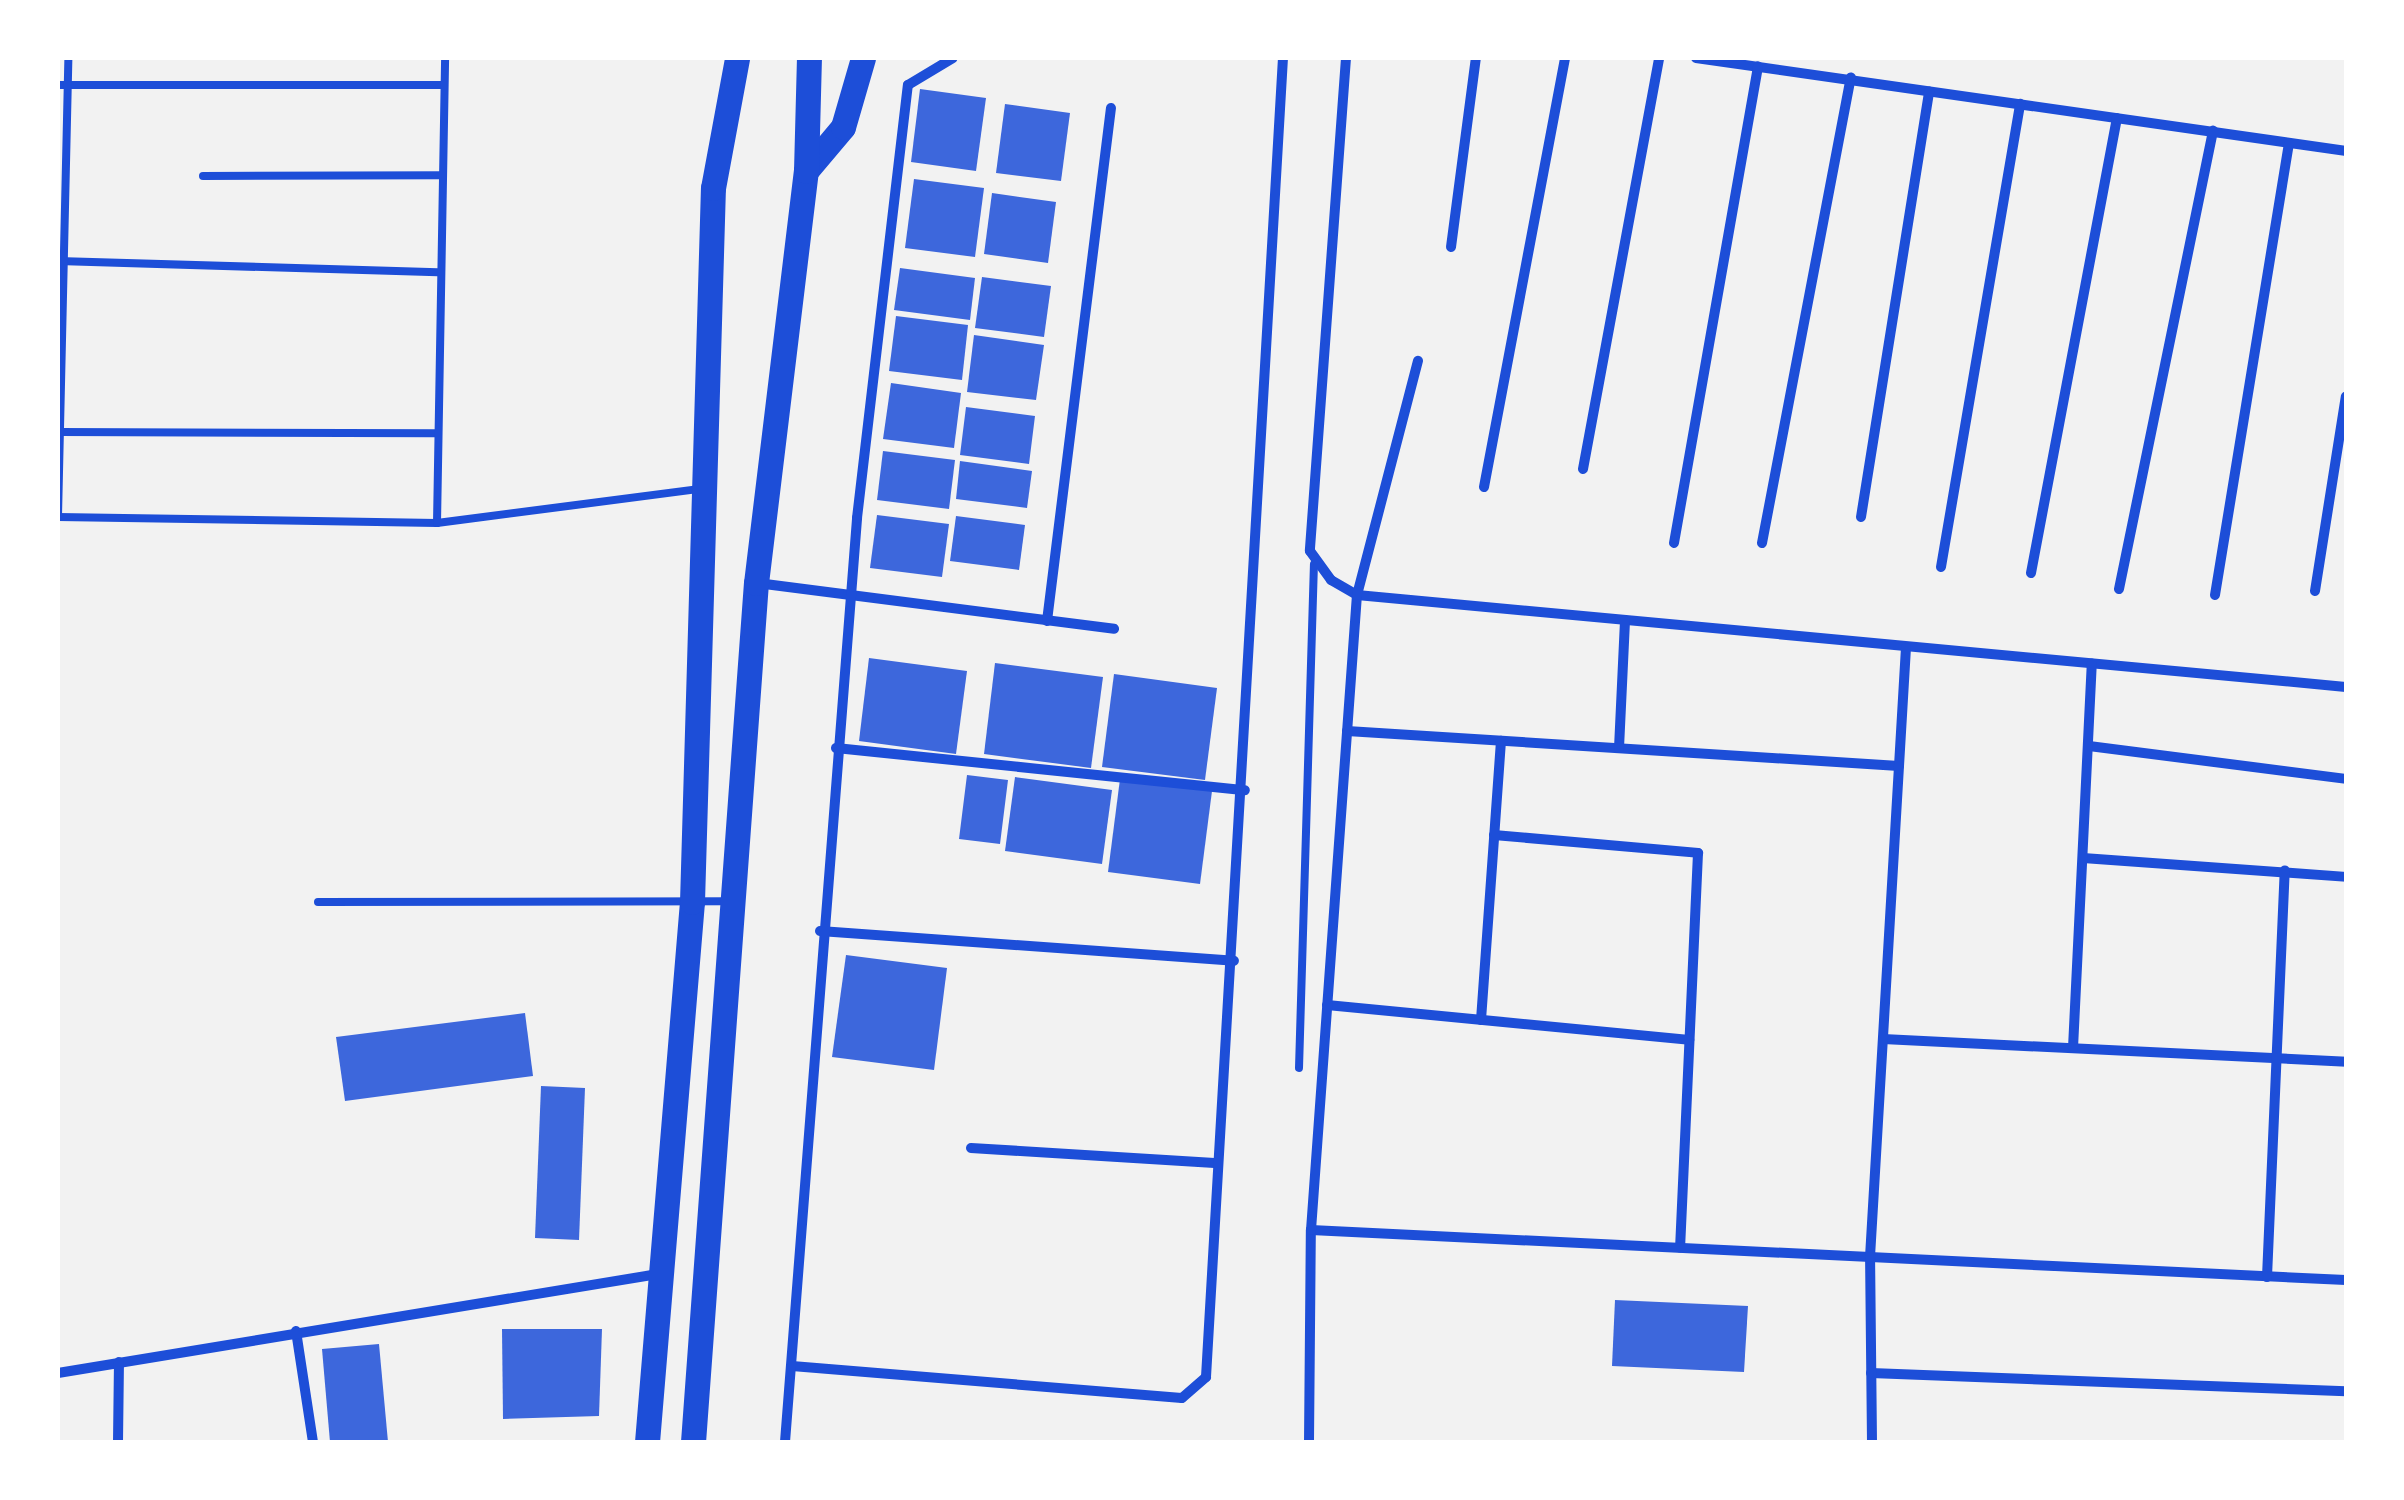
<!DOCTYPE html>
<html>
<head>
<meta charset="utf-8">
<style>
	body { margin:0 }
	#map { position:relative; width:2404px; height:1500px; overflow:hidden; background:#f2f2f2; font-family:"Playfair Display",serif }
	div>[style] { position:absolute }
	.building>* { inset:0; background:#3d67dc }
	.service>* { height:8px; margin:-4px; padding:0 4px; transform-origin:4px; border-radius:4px; background:#1d4ed8 }
	.minor>* { height:10px; margin:-5px; padding:0 5px; transform-origin:5px; border-radius:5px; background:#1d4ed8 }
	.primary>* { height:25px; margin:-12.5px; padding:0 12.5px; transform-origin:12.5px; border-radius:12.5px; background:#1d4ed8 }
	span { translate:-50% -50%; white-space:nowrap; text-align:center; line-height:1.15; -webkit-text-stroke:8px #fff; paint-order:stroke }
	.frame { position:absolute; inset:0; border:60px solid #fff; pointer-events:none }
</style>
</head>
<body>
<div id="map">
	<div class="building">
		<div style="clip-path:polygon(920px 89px,986px 98px,976px 171px,911px 162px)"></div>
		<div style="clip-path:polygon(1005px 104px,1070px 113px,1061px 181px,996px 173px)"></div>
		<div style="clip-path:polygon(914px 179px,984px 188px,975px 257px,905px 248px)"></div>
		<div style="clip-path:polygon(992px 193px,1056px 202px,1048px 263px,984px 254px)"></div>
		<div style="clip-path:polygon(900px 268px,975px 278px,970px 320px,894px 310px)"></div>
		<div style="clip-path:polygon(982px 277px,1051px 286px,1044px 337px,975px 328px)"></div>
		<div style="clip-path:polygon(896px 316px,968px 325px,962px 380px,889px 371px)"></div>
		<div style="clip-path:polygon(974px 335px,1044px 345px,1036px 400px,967px 392px)"></div>
		<div style="clip-path:polygon(891px 383px,961px 393px,954px 448px,883px 439px)"></div>
		<div style="clip-path:polygon(966px 407px,1035px 416px,1029px 464px,960px 455px)"></div>
		<div style="clip-path:polygon(883px 451px,955px 460px,949px 509px,877px 500px)"></div>
		<div style="clip-path:polygon(960px 461px,1032px 471px,1027px 508px,956px 499px)"></div>
		<div style="clip-path:polygon(877px 515px,949px 524px,942px 577px,870px 568px)"></div>
		<div style="clip-path:polygon(956px 516px,1025px 525px,1019px 570px,950px 561px)"></div>
		<div style="clip-path:polygon(869px 658px,967px 671px,956px 754px,859px 741px)"></div>
		<div style="clip-path:polygon(995px 663px,1103px 677px,1091px 768px,984px 754px)"></div>
		<div style="clip-path:polygon(1114px 674px,1217px 688px,1205px 780px,1102px 767px)"></div>
		<div style="clip-path:polygon(967px 775px,1008px 780px,1000px 844px,959px 839px)"></div>
		<div style="clip-path:polygon(1015px 777px,1112px 790px,1102px 864px,1005px 851px)"></div>
		<div style="clip-path:polygon(1120px 779px,1212px 791px,1200px 884px,1108px 872px)"></div>
		<div style="clip-path:polygon(846px 955px,947px 968px,934px 1070px,832px 1057px)"></div>
		<div style="clip-path:polygon(525px 1013px,533px 1076px,345px 1101px,336px 1037px)"></div>
		<div style="clip-path:polygon(541px 1086px,585px 1088px,579px 1240px,535px 1238px)"></div>
		<div style="clip-path:polygon(1615px 1300px,1748px 1306px,1744px 1372px,1612px 1366px)"></div>
		<div style="clip-path:polygon(502px 1329px,602px 1329px,599px 1416px,503px 1419px)"></div>
		<div style="clip-path:polygon(379px 1344px,388px 1442px,330px 1442px,322px 1349px)"></div>
	</div>
	<div class="service">
		<div style="left:58px;top:85px;width:386px"></div>
		<div style="left:203px;top:176px;width:239px;rotate:-0.2deg"></div>
		<div style="left:58px;top:261px;width:380px;rotate:1.7deg"></div>
		<div style="left:60px;top:432px;width:375px;rotate:0.2deg"></div>
		<div style="left:58px;top:516px;width:458px;rotate:-88.7deg"></div>
		<div style="left:58px;top:517px;width:379px;rotate:0.9deg"></div>
		<div style="left:437px;top:523px;width:465px;rotate:-89deg"></div>
		<div style="left:437px;top:523px;width:263px;rotate:-7.4deg"></div>
		<div style="left:318px;top:902px;width:410px;rotate:-0.1deg"></div>
		<div style="left:1299px;top:1068px;width:504px;rotate:-88.3deg"></div>
	</div>
	<div class="minor">
		<div style="left:1346px;top:58px;width:494px;rotate:94.2deg"></div>
		<div style="left:1310px;top:551px;width:36px;rotate:54deg"></div>
		<div style="left:1331px;top:580px;width:30px;rotate:30deg"></div>
		<div style="left:1357px;top:595px;width:993px;rotate:5.31deg"></div>
		<div style="left:1696px;top:58px;width:657px;rotate:8.14deg"></div>
		<div style="left:1451px;top:247px;width:191px;rotate:-82.5deg"></div>
		<div style="left:1583px;top:469px;width:418px;rotate:-79.5deg"></div>
		<div style="left:1484px;top:487px;width:437px;rotate:-79.3deg"></div>
		<div style="left:1861px;top:517px;width:431px;rotate:-80.9deg"></div>
		<div style="left:1674px;top:543px;width:484px;rotate:-80deg"></div>
		<div style="left:1762px;top:543px;width:474px;rotate:-79.2deg"></div>
		<div style="left:1941px;top:567px;width:470px;rotate:-80.3deg"></div>
		<div style="left:2031px;top:573px;width:463px;rotate:-79.3deg"></div>
		<div style="left:757px;top:583px;width:360px;rotate:7.3deg"></div>
		<div style="left:2119px;top:589px;width:468px;rotate:-78.4deg"></div>
		<div style="left:2315px;top:591px;width:197px;rotate:-81deg"></div>
		<div style="left:2215px;top:595px;width:458px;rotate:-80.7deg"></div>
		<div style="left:1047px;top:621px;width:517px;rotate:-82.89deg"></div>
		<div style="left:1347px;top:731px;width:553px;rotate:3.63deg"></div>
		<div style="left:2089px;top:746px;width:259px;rotate:7.3deg"></div>
		<div style="left:836px;top:748px;width:411px;rotate:5.9deg"></div>
		<div style="left:1619px;top:748px;width:128px;rotate:-87.3deg"></div>
		<div style="left:1494px;top:835px;width:205px;rotate:5deg"></div>
		<div style="left:1698px;top:853px;width:395px;rotate:92.6deg"></div>
		<div style="left:2083px;top:858px;width:264px;rotate:4.1deg"></div>
		<div style="left:820px;top:931px;width:415px;rotate:4.1deg"></div>
		<div style="left:1327px;top:1005px;width:364px;rotate:5.5deg"></div>
		<div style="left:1481px;top:1020px;width:280px;rotate:-85.9deg"></div>
		<div style="left:1883px;top:1039px;width:464px;rotate:2.8deg"></div>
		<div style="left:2073px;top:1048px;width:385px;rotate:-87.2deg"></div>
		<div style="left:971px;top:1148px;width:244px;rotate:3.5deg"></div>
		<div style="left:1311px;top:1230px;width:1036px;rotate:2.77deg"></div>
		<div style="left:2267px;top:1277px;width:407px;rotate:-87.5deg"></div>
		<div style="left:296px;top:1331px;width:112px;rotate:81.3deg"></div>
		<div style="left:792px;top:1366px;width:391px;rotate:4.7deg"></div>
		<div style="left:1182px;top:1398px;width:32px;rotate:-41deg"></div>
		<div style="left:1206px;top:1377px;width:1321px;rotate:-86.66deg"></div>
		<div style="left:58px;top:1373px;width:608px;rotate:-9.37deg"></div>
		<div style="left:1871px;top:1373px;width:475px;rotate:2.2deg"></div>
		<div style="left:118px;top:1442px;width:80px;rotate:-89.3deg"></div>
		<div style="left:785px;top:1442px;width:927px;rotate:-85.54deg"></div>
		<div style="left:857px;top:518px;width:436px;rotate:-83.3deg"></div>
		<div style="left:908px;top:85px;width:52px;rotate:-31deg"></div>
		<div style="left:1309px;top:1442px;width:212px;rotate:-89.5deg"></div>
		<div style="left:1311px;top:1230px;width:637px;rotate:-85.86deg"></div>
		<div style="left:1357px;top:595px;width:242px;rotate:-75.4deg"></div>
		<div style="left:1872px;top:1442px;width:185px;rotate:-90.6deg"></div>
		<div style="left:1870px;top:1257px;width:610px;rotate:-86.62deg"></div>
	</div>
	<div class="primary">
		<div style="left:806px;top:171px;width:57px;rotate:-49.9deg"></div>
		<div style="left:843px;top:127px;width:72px;rotate:-73.8deg"></div>
		<div style="left:647px;top:1442px;width:542px;rotate:-85.24deg"></div>
		<div style="left:692px;top:902px;width:714px;rotate:-88.32deg"></div>
		<div style="left:713px;top:188px;width:132px;rotate:-79.5deg"></div>
		<div style="left:693px;top:1442px;width:861px;rotate:-85.81deg"></div>
		<div style="left:756px;top:583px;width:415px;rotate:-83.1deg"></div>
		<div style="left:806px;top:171px;width:113px;rotate:-88.5deg"></div>
	</div>
	<div class="frame"></div>
</div>
</body>
</html>
